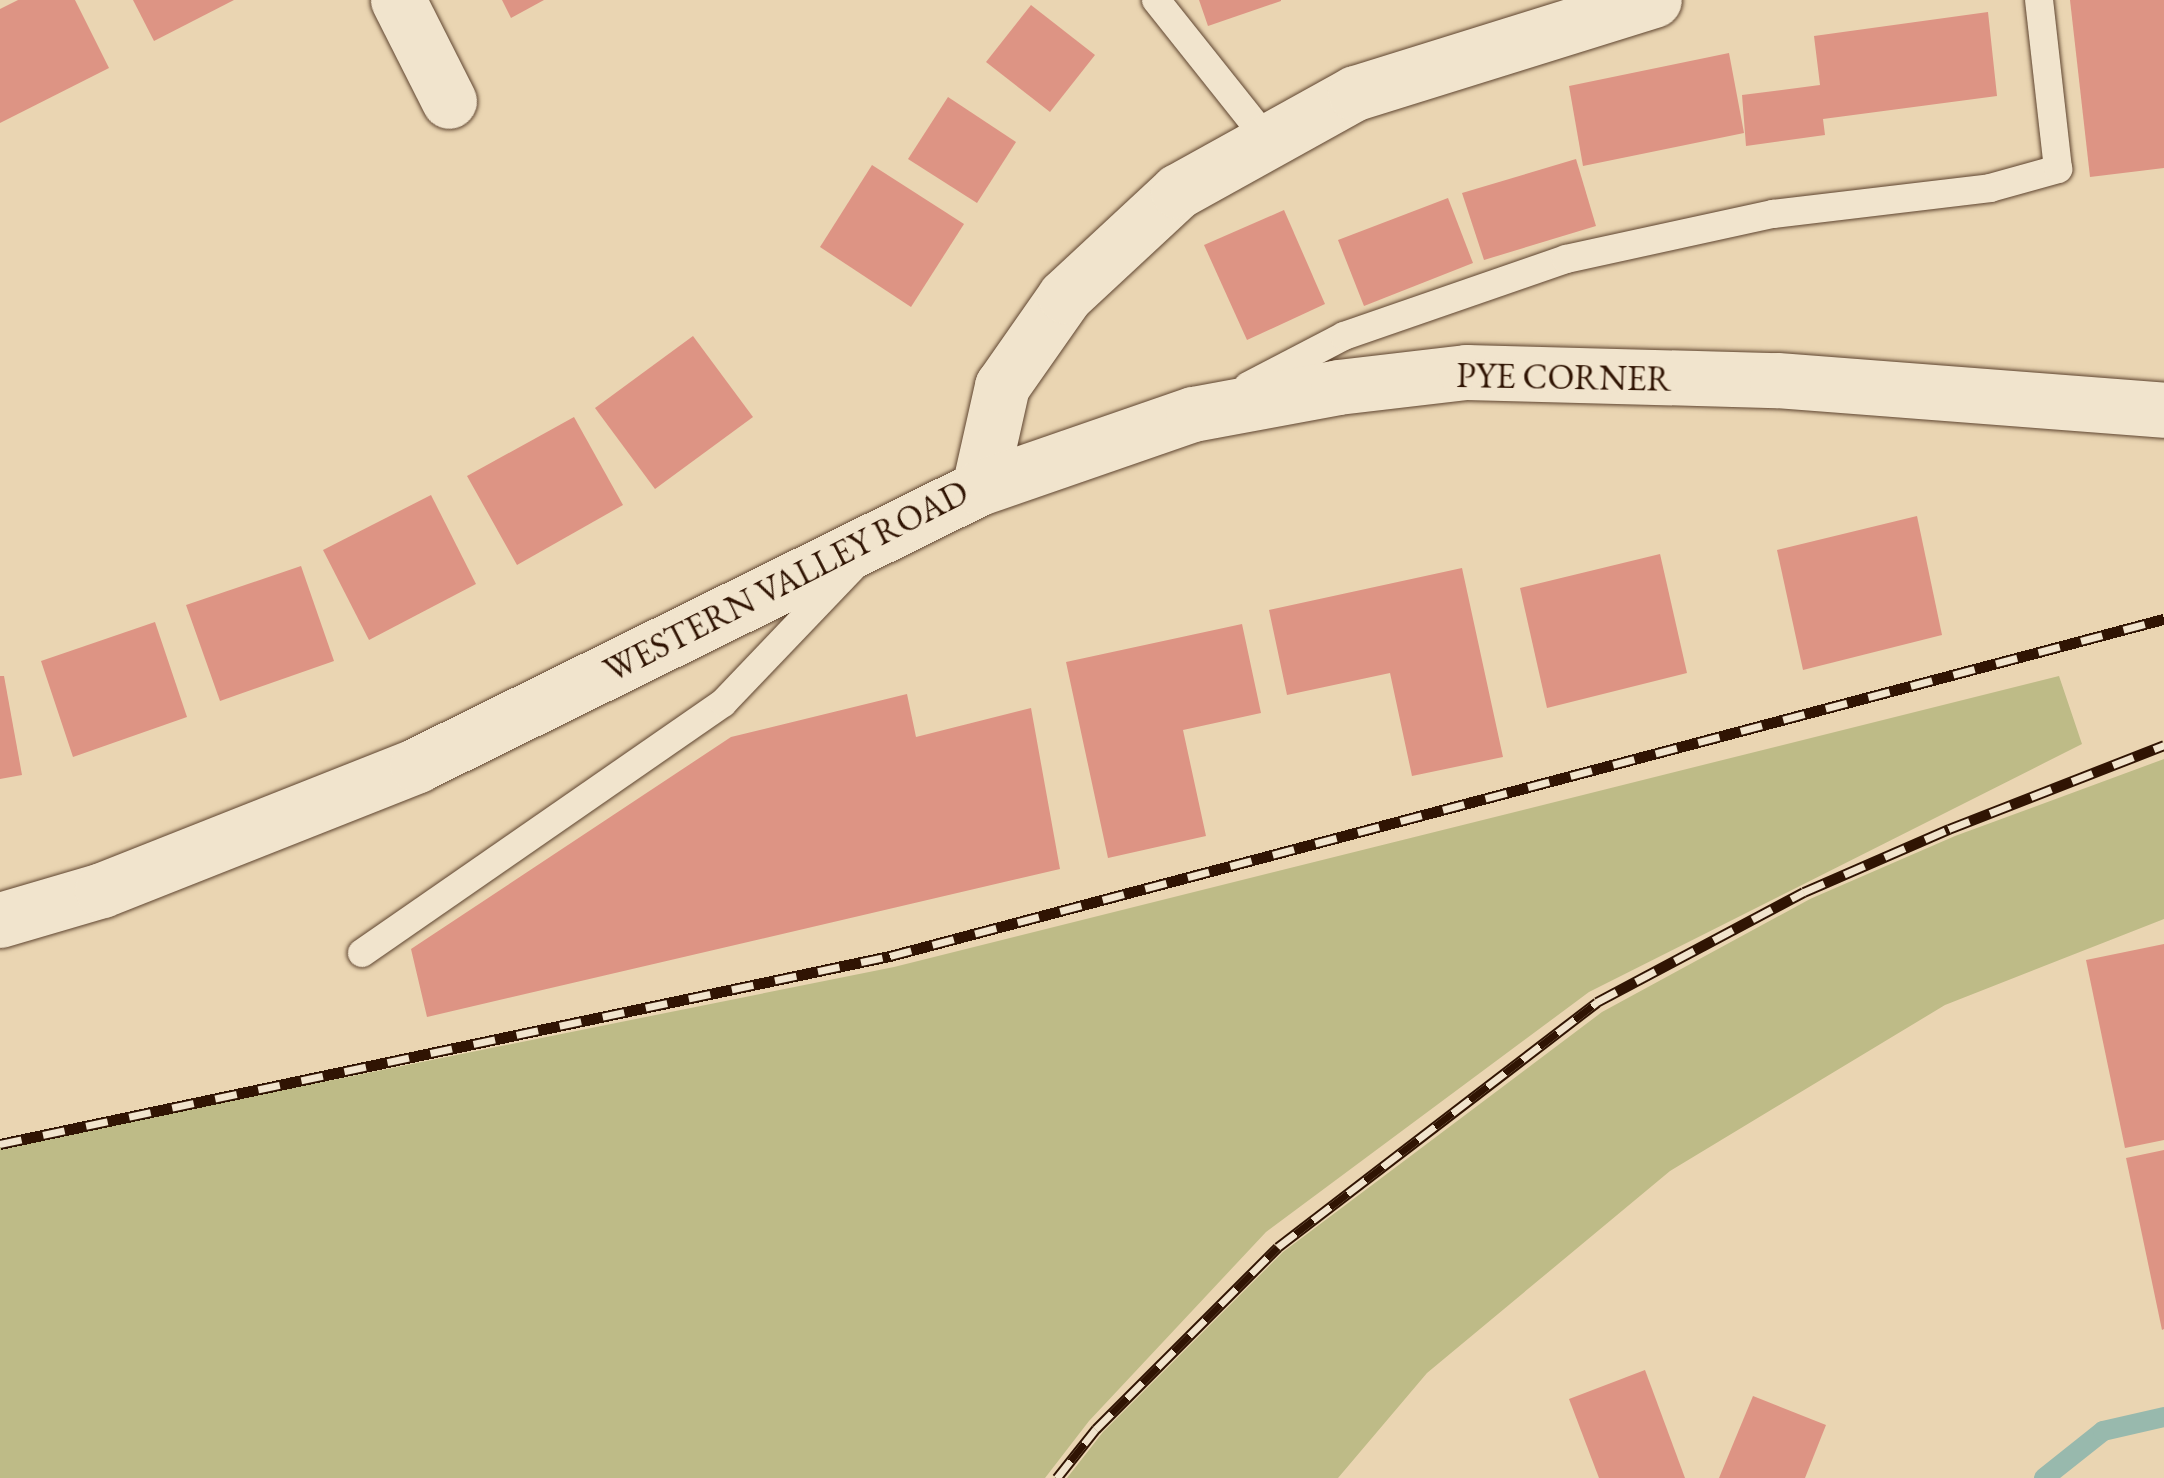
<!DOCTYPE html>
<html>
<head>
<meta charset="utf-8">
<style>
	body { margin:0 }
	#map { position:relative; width:2164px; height:1478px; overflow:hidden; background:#ead5b2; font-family:"EB Garamond",serif }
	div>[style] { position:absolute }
	.green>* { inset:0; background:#bebb87 }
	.stream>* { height:20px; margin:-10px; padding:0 10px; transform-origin:10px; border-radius:10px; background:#98b9ad }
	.building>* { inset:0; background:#dd9484 }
	.roads { filter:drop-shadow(0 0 2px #5e442f) drop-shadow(0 0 2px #5e442f) }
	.service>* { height:28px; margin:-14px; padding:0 14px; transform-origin:14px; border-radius:14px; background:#f1e4cd }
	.minor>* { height:55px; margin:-27.5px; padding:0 27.5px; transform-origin:27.5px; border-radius:27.5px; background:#f1e4cd }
	.tertiary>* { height:55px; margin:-27.5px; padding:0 27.5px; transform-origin:27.5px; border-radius:27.5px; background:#f1e4cd }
	.rail>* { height:11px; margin-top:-5.5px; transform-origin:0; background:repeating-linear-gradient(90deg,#f1e4cd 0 22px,#301403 0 44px); box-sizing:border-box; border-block:2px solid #301403 }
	span { translate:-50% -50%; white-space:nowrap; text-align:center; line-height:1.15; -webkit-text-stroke:8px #f1e4cd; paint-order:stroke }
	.street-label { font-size:35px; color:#301403 }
</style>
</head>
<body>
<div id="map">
	<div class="green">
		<div style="clip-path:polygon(2059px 676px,2082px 744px,1589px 992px,1266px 1232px,1089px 1421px,1045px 1478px,0 1478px,0 1147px,894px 967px)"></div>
		<div style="clip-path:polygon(2164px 759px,2164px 919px,1945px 1005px,1670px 1171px,1427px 1373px,1338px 1478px,1067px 1478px,1103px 1432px,1283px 1252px,1602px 1012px,1810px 899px,1955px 836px)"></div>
	</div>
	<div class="stream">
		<div style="left:2044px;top:1478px;width:75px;rotate:-38.5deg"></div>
		<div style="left:2103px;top:1431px;width:63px;rotate:-12.9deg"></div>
	</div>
	<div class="building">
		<div style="clip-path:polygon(18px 0,75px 0,109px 68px,0 123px,0 9px)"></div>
		<div style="clip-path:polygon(133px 0,234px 0,154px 41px)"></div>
		<div style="clip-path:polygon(502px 0,544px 0,511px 18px)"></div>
		<div style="clip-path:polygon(1199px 0,1281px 0,1281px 1px,1208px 26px)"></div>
		<div style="clip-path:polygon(2070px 0,2164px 0,2164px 168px,2090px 177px)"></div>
		<div style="clip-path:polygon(1031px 5px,1095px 55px,1050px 112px,986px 62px)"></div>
		<div style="clip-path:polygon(1988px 12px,1997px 96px,1823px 119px,1825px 135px,1746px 146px,1742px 95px,1820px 85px,1814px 36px)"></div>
		<div style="clip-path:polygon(1729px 53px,1744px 133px,1583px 166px,1569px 86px)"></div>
		<div style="clip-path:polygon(948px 97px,1016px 142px,977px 203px,908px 159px)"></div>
		<div style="clip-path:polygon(1576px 159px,1596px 226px,1484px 260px,1462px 193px)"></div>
		<div style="clip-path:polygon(872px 165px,964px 224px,911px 307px,820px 247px)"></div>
		<div style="clip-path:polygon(1448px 198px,1473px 263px,1364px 306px,1338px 240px)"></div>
		<div style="clip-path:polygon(1284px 210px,1325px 304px,1247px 340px,1204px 245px)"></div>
		<div style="clip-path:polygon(693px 336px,753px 417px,655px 489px,595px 408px)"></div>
		<div style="clip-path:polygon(574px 417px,623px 505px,517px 565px,467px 476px)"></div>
		<div style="clip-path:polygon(431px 495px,476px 584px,369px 640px,323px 550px)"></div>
		<div style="clip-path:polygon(1917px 516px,1942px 635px,1803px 670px,1777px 550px)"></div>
		<div style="clip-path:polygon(1660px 554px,1687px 673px,1547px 708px,1520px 588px)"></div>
		<div style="clip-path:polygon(301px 566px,334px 661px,220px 701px,186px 605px)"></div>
		<div style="clip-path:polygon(1462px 568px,1503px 757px,1412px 776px,1390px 673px,1287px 695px,1269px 610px)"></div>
		<div style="clip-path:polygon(155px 622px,187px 717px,73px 757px,41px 661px)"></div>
		<div style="clip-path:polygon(1242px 624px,1261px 713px,1183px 730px,1206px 836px,1108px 858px,1066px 662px)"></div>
		<div style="clip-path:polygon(0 676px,4px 676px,22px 775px,0 779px)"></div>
		<div style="clip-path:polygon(907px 694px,916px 737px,1031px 708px,1060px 869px,427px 1017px,411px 949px,731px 737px)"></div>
		<div style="clip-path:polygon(2164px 944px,2164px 1140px,2125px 1148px,2086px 960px)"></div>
		<div style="clip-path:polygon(2164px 1150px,2164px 1329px,2162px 1330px,2126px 1158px)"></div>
		<div style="clip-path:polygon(1645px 1370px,1685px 1478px,1599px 1478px,1569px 1399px)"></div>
		<div style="clip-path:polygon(1753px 1396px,1826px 1425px,1805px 1478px,1719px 1478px)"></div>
	</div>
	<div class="roads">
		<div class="service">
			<div style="left:1156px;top:0;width:180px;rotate:51.5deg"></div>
			<div style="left:1248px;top:386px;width:108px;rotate:-27.5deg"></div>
			<div style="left:1344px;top:336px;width:235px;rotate:-19.1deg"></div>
			<div style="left:1566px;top:259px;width:212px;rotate:-12.3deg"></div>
			<div style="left:1773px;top:214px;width:219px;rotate:-6.8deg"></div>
			<div style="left:1990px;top:188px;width:71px;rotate:-15.6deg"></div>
			<div style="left:2058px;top:169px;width:170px;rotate:-96.4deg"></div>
			<div style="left:362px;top:953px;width:439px;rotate:-34.7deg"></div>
			<div style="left:723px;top:703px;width:190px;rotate:-46.3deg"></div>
		</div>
		<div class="minor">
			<div style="left:398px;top:0;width:113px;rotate:63.2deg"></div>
			<div style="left:979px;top:488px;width:105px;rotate:-77.3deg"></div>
			<div style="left:1002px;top:386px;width:110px;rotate:-55deg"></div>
			<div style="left:1065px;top:296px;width:154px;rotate:-42.9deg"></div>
			<div style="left:1178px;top:191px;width:202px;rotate:-29deg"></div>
			<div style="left:1355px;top:93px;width:313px;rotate:-17.3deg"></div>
		</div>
		<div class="tertiary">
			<div style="left:0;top:920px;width:106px;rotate:-16.4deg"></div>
			<div style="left:102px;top:890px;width:339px;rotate:-21.6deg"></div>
			<div style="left:417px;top:765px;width:627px;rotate:-26.24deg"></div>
			<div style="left:979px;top:488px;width:226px;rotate:-19.1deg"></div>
			<div style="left:1193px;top:414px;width:147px;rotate:-10.5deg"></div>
			<div style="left:1338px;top:387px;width:129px;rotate:-6.7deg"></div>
			<div style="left:1466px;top:372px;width:311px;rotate:1.5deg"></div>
			<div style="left:1777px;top:380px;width:388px;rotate:4.4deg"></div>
		</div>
	</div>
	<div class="rail">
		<div style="left:0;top:1144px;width:910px;rotate:-11.93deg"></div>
		<div style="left:890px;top:956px;width:1318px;rotate:-14.82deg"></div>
		<div style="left:1057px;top:1478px;width:63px;rotate:-51.5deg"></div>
		<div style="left:1096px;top:1429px;width:257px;rotate:-45deg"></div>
		<div style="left:1278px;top:1247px;width:402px;rotate:-37.5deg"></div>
		<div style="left:1597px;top:1002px;width:234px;rotate:-28deg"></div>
		<div style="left:1804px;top:892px;width:158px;rotate:-23.5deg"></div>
		<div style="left:1949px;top:829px;width:231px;rotate:-21.3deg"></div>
	</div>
	<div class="street-label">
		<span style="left:1564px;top:377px;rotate:1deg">PYE CORNER</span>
		<span style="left:786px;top:581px;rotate:-27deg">WESTERN VALLEY ROAD</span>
	</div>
</div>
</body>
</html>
